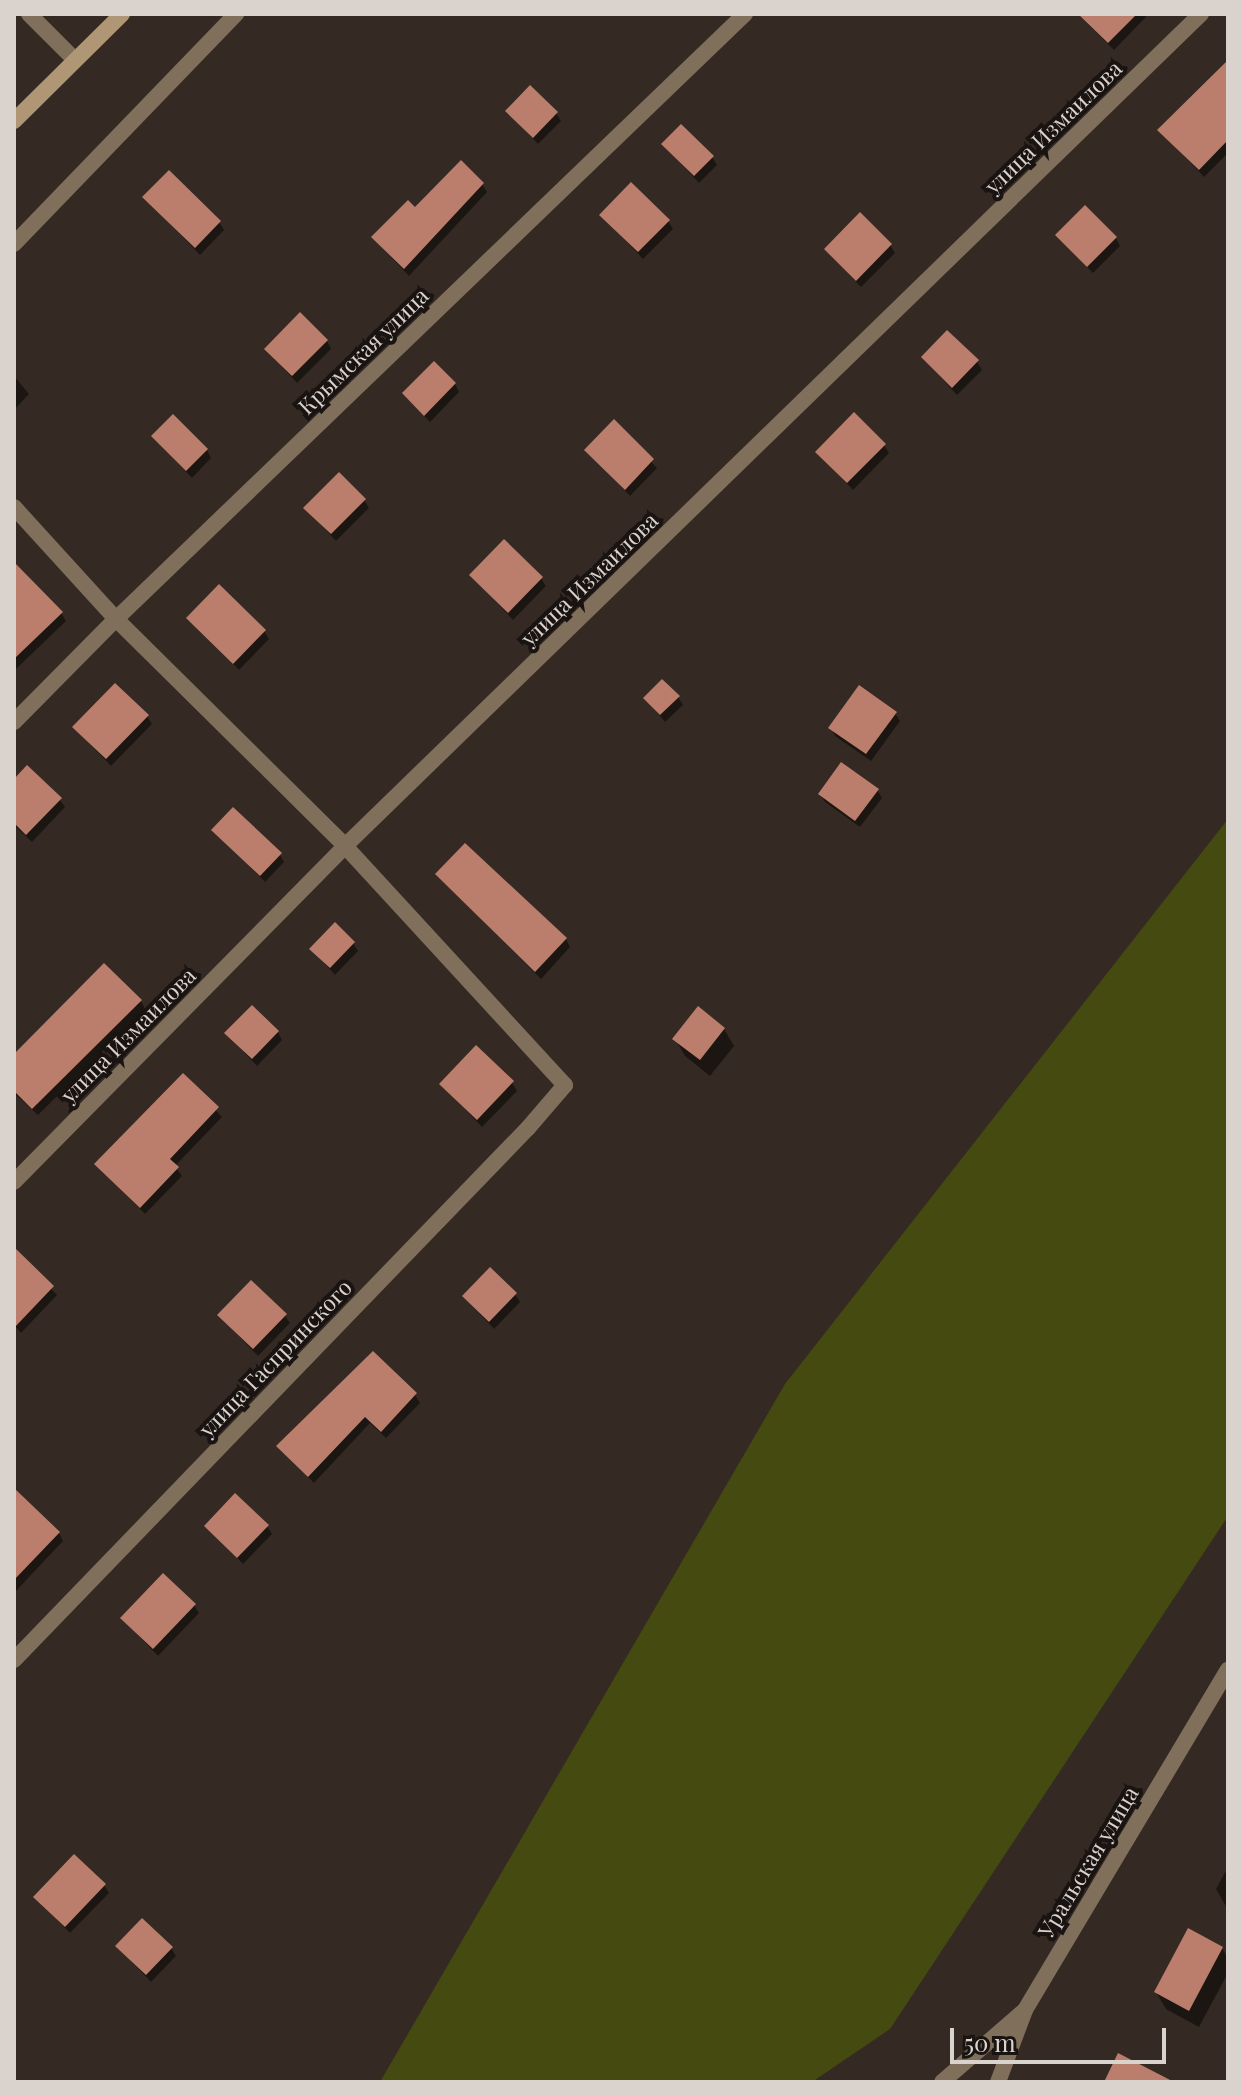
<!DOCTYPE html>
<html>
<head>
<meta charset="utf-8">
<style>
	body { margin:0 }
	#map { position:relative; width:1242px; height:2096px; overflow:hidden; background:#352a23; font-family:"Playfair Display",serif }
	div>[style] { position:absolute }
	.green>* { inset:0; background:#454a11 }
	.shadow>* { inset:0; background:#0007 }
	.building>* { inset:0; background:#bc7e6c }
	.minor>* { height:16px; margin:-8px; padding:0 8px; transform-origin:8px; border-radius:8px; background:#80705b }
	.secondary>* { height:16px; margin:-8px; padding:0 8px; transform-origin:8px; border-radius:8px; background:#af9674 }
	span { translate:-50% -50%; white-space:nowrap; text-align:center; line-height:1.15; -webkit-text-stroke:8px #191411; paint-order:stroke }
	.street-label { font-size:22px; color:#d9d2cd }
	.frame { position:absolute; inset:0; border:16px solid #d9d2cd; pointer-events:none }
	.scale { position:absolute; left:950px; top:2028px; width:216px; height:36px; box-sizing:border-box; border:4px solid #d9d2cd; border-top:0; padding-left:10px; font-size:24px; line-height:28px; white-space:nowrap; color:#d9d2cd; -webkit-text-stroke:6px #191411; paint-order:stroke }
</style>
</head>
<body>
<div id="map">
	<div class="green">
		<div style="clip-path:polygon(1228px 819px,1228px 1516px,890px 2029px,812px 2082px,380px 2082px,785px 1384px)"></div>
	</div>
	<div class="shadow">
		<div style="clip-path:polygon(1078px 14px,1144px 14px,1146px 17px,1114px 50px)"></div>
		<div style="clip-path:polygon(1228px 62px,1228px 153px,1204px 177px,1160px 130px)"></div>
		<div style="clip-path:polygon(508px 111px,556px 113px,561px 121px,538px 144px)"></div>
		<div style="clip-path:polygon(663px 144px,712px 157px,717px 165px,699px 183px)"></div>
		<div style="clip-path:polygon(482px 184px,487px 192px,409px 276px,373px 238px,415px 210px)"></div>
		<div style="clip-path:polygon(145px 197px,219px 222px,224px 230px,200px 255px)"></div>
		<div style="clip-path:polygon(602px 215px,668px 221px,673px 229px,643px 259px)"></div>
		<div style="clip-path:polygon(1057px 236px,1116px 238px,1120px 246px,1093px 273px)"></div>
		<div style="clip-path:polygon(890px 245px,895px 253px,861px 287px,826px 250px)"></div>
		<div style="clip-path:polygon(327px 341px,331px 349px,297px 383px,266px 349px)"></div>
		<div style="clip-path:polygon(923px 358px,977px 362px,982px 370px,957px 395px)"></div>
		<div style="clip-path:polygon(14px 376px,29px 394px,14px 410px)"></div>
		<div style="clip-path:polygon(455px 384px,459px 392px,430px 422px,404px 394px)"></div>
		<div style="clip-path:polygon(614px 422px,657px 468px,630px 496px,587px 450px)"></div>
		<div style="clip-path:polygon(153px 437px,207px 450px,211px 458px,192px 478px)"></div>
		<div style="clip-path:polygon(884px 445px,889px 453px,853px 490px,817px 452px)"></div>
		<div style="clip-path:polygon(364px 500px,369px 508px,336px 541px,306px 508px)"></div>
		<div style="clip-path:polygon(471px 575px,541px 578px,546px 586px,513px 620px)"></div>
		<div style="clip-path:polygon(14px 581px,61px 613px,66px 621px,16px 669px)"></div>
		<div style="clip-path:polygon(189px 618px,264px 631px,269px 639px,239px 670px)"></div>
		<div style="clip-path:polygon(678px 697px,683px 705px,665px 722px,646px 699px)"></div>
		<div style="clip-path:polygon(895px 713px,900px 721px,871px 761px,835px 736px,831px 728px)"></div>
		<div style="clip-path:polygon(147px 716px,152px 724px,111px 766px,75px 728px)"></div>
		<div style="clip-path:polygon(14px 782px,60px 800px,65px 807px,32px 842px,14px 825px)"></div>
		<div style="clip-path:polygon(877px 790px,882px 798px,860px 827px,825px 802px,820px 794px)"></div>
		<div style="clip-path:polygon(214px 830px,280px 855px,284px 862px,265px 882px)"></div>
		<div style="clip-path:polygon(438px 875px,566px 939px,570px 947px,541px 979px)"></div>
		<div style="clip-path:polygon(353px 943px,358px 951px,335px 975px,312px 949px)"></div>
		<div style="clip-path:polygon(141px 1001px,145px 1009px,38px 1115px,14px 1093px,14px 1058px)"></div>
		<div style="clip-path:polygon(724px 1029px,734px 1046px,710px 1076px,685px 1056px,675px 1039px)"></div>
		<div style="clip-path:polygon(278px 1032px,282px 1040px,257px 1066px,227px 1034px)"></div>
		<div style="clip-path:polygon(183px 1075px,222px 1117px,175px 1166px,182px 1176px,145px 1214px,97px 1165px)"></div>
		<div style="clip-path:polygon(512px 1083px,517px 1091px,482px 1127px,442px 1084px)"></div>
		<div style="clip-path:polygon(14px 1250px,57px 1295px,21px 1333px,14px 1325px)"></div>
		<div style="clip-path:polygon(515px 1294px,520px 1302px,494px 1329px,464px 1297px)"></div>
		<div style="clip-path:polygon(220px 1316px,285px 1316px,290px 1323px,258px 1356px)"></div>
		<div style="clip-path:polygon(415px 1395px,420px 1403px,386px 1438px,370px 1423px,314px 1483px,279px 1447px)"></div>
		<div style="clip-path:polygon(14px 1510px,59px 1533px,63px 1541px,14px 1593px)"></div>
		<div style="clip-path:polygon(206px 1526px,267px 1526px,272px 1534px,243px 1564px)"></div>
		<div style="clip-path:polygon(194px 1605px,199px 1613px,158px 1656px,123px 1619px)"></div>
		<div style="clip-path:polygon(1228px 1867px,1228px 1910px,1216px 1889px)"></div>
		<div style="clip-path:polygon(104px 1885px,109px 1893px,70px 1933px,36px 1898px)"></div>
		<div style="clip-path:polygon(117px 1946px,171px 1948px,176px 1956px,151px 1982px)"></div>
		<div style="clip-path:polygon(1222px 1948px,1228px 1959px,1228px 1973px,1199px 2027px,1166px 2009px,1156px 1992px)"></div>
	</div>
	<div class="building">
		<div style="clip-path:polygon(1078px 14px,1137px 14px,1108px 43px)"></div>
		<div style="clip-path:polygon(1228px 60px,1228px 140px,1199px 170px,1157px 130px)"></div>
		<div style="clip-path:polygon(530px 85px,558px 112px,533px 138px,505px 111px)"></div>
		<div style="clip-path:polygon(681px 124px,714px 156px,694px 176px,661px 144px)"></div>
		<div style="clip-path:polygon(461px 160px,484px 183px,404px 269px,371px 237px,408px 200px,415px 207px)"></div>
		<div style="clip-path:polygon(169px 170px,221px 221px,195px 248px,142px 197px)"></div>
		<div style="clip-path:polygon(631px 182px,670px 220px,638px 252px,599px 215px)"></div>
		<div style="clip-path:polygon(1085px 205px,1117px 237px,1087px 267px,1055px 235px)"></div>
		<div style="clip-path:polygon(860px 212px,892px 244px,856px 281px,824px 249px)"></div>
		<div style="clip-path:polygon(300px 312px,328px 340px,292px 376px,264px 349px)"></div>
		<div style="clip-path:polygon(947px 330px,979px 360px,952px 388px,921px 357px)"></div>
		<div style="clip-path:polygon(434px 361px,456px 383px,424px 416px,402px 393px)"></div>
		<div style="clip-path:polygon(854px 412px,886px 444px,847px 483px,815px 452px)"></div>
		<div style="clip-path:polygon(173px 414px,208px 449px,186px 471px,151px 436px)"></div>
		<div style="clip-path:polygon(614px 419px,654px 459px,625px 490px,584px 450px)"></div>
		<div style="clip-path:polygon(339px 472px,366px 499px,331px 534px,303px 508px)"></div>
		<div style="clip-path:polygon(504px 539px,543px 577px,508px 613px,469px 575px)"></div>
		<div style="clip-path:polygon(14px 562px,63px 612px,14px 659px)"></div>
		<div style="clip-path:polygon(219px 584px,266px 630px,233px 664px,186px 618px)"></div>
		<div style="clip-path:polygon(662px 679px,680px 696px,660px 715px,643px 698px)"></div>
		<div style="clip-path:polygon(115px 683px,149px 715px,106px 759px,72px 727px)"></div>
		<div style="clip-path:polygon(859px 685px,897px 712px,866px 754px,828px 728px)"></div>
		<div style="clip-path:polygon(841px 762px,879px 789px,855px 821px,818px 794px)"></div>
		<div style="clip-path:polygon(27px 765px,62px 798px,26px 835px,14px 823px,14px 779px)"></div>
		<div style="clip-path:polygon(233px 807px,282px 853px,260px 876px,211px 830px)"></div>
		<div style="clip-path:polygon(465px 843px,567px 938px,535px 972px,435px 874px)"></div>
		<div style="clip-path:polygon(335px 922px,355px 942px,330px 968px,309px 949px)"></div>
		<div style="clip-path:polygon(104px 963px,142px 1000px,32px 1109px,14px 1091px,14px 1054px)"></div>
		<div style="clip-path:polygon(252px 1005px,279px 1031px,252px 1059px,224px 1033px)"></div>
		<div style="clip-path:polygon(698px 1006px,725px 1028px,700px 1060px,672px 1039px)"></div>
		<div style="clip-path:polygon(476px 1045px,514px 1081px,477px 1120px,439px 1084px)"></div>
		<div style="clip-path:polygon(183px 1073px,219px 1107px,170px 1159px,179px 1167px,140px 1208px,94px 1164px)"></div>
		<div style="clip-path:polygon(14px 1247px,54px 1286px,14px 1328px)"></div>
		<div style="clip-path:polygon(490px 1267px,517px 1293px,489px 1322px,462px 1296px)"></div>
		<div style="clip-path:polygon(251px 1280px,287px 1314px,253px 1349px,217px 1315px)"></div>
		<div style="clip-path:polygon(373px 1351px,417px 1393px,381px 1432px,365px 1417px,308px 1477px,276px 1446px)"></div>
		<div style="clip-path:polygon(14px 1488px,60px 1532px,14px 1580px)"></div>
		<div style="clip-path:polygon(235px 1493px,269px 1525px,237px 1558px,204px 1526px)"></div>
		<div style="clip-path:polygon(163px 1573px,196px 1604px,153px 1649px,120px 1618px)"></div>
		<div style="clip-path:polygon(74px 1854px,106px 1884px,65px 1927px,33px 1897px)"></div>
		<div style="clip-path:polygon(142px 1918px,173px 1947px,146px 1975px,115px 1946px)"></div>
		<div style="clip-path:polygon(1188px 1928px,1223px 1947px,1189px 2011px,1154px 1992px)"></div>
		<div style="clip-path:polygon(1118px 2053px,1174px 2082px,1104px 2082px)"></div>
	</div>
	<div class="minor">
		<div style="left:29px;top:14px;width:65px;rotate:45deg"></div>
		<div style="left:14px;top:244px;width:320px;rotate:-46deg"></div>
		<div style="left:14px;top:507px;width:151px;rotate:47.7deg"></div>
		<div style="left:116px;top:619px;width:322px;rotate:44.7deg"></div>
		<div style="left:345px;top:846px;width:325px;rotate:47.4deg"></div>
		<div style="left:565px;top:1085px;width:57px;rotate:130.7deg"></div>
		<div style="left:528px;top:1128px;width:740px;rotate:134.01deg"></div>
		<div style="left:14px;top:722px;width:145px;rotate:-45.3deg"></div>
		<div style="left:116px;top:619px;width:873px;rotate:-43.89deg"></div>
		<div style="left:14px;top:1182px;width:472px;rotate:-45.4deg"></div>
		<div style="left:345px;top:846px;width:1194px;rotate:-44.19deg"></div>
		<div style="left:942px;top:2082px;width:108px;rotate:-40.9deg"></div>
		<div style="left:998px;top:2082px;width:77px;rotate:-69.4deg"></div>
		<div style="left:1025px;top:2010px;width:396px;rotate:-59.2deg"></div>
	</div>
	<div class="secondary">
		<div style="left:14px;top:121px;width:152px;rotate:-44.7deg"></div>
	</div>
	<div class="street-label">
		<span style="left:1053px;top:127px;rotate:-44deg">улица Измаилова</span>
		<span style="left:363px;top:351px;rotate:-44deg">Крымская улица</span>
		<span style="left:589px;top:579px;rotate:-44deg">улица Измаилова</span>
		<span style="left:128px;top:1035px;rotate:-45deg">улица Измаилова</span>
		<span style="left:275px;top:1358px;rotate:-46deg">улица Гаспринского</span>
		<span style="left:1088px;top:1862px;rotate:-59deg">Уральская улица</span>
	</div>
	<div class="frame"></div>
	<div class="scale">50 m</div>
</div>
</body>
</html>
